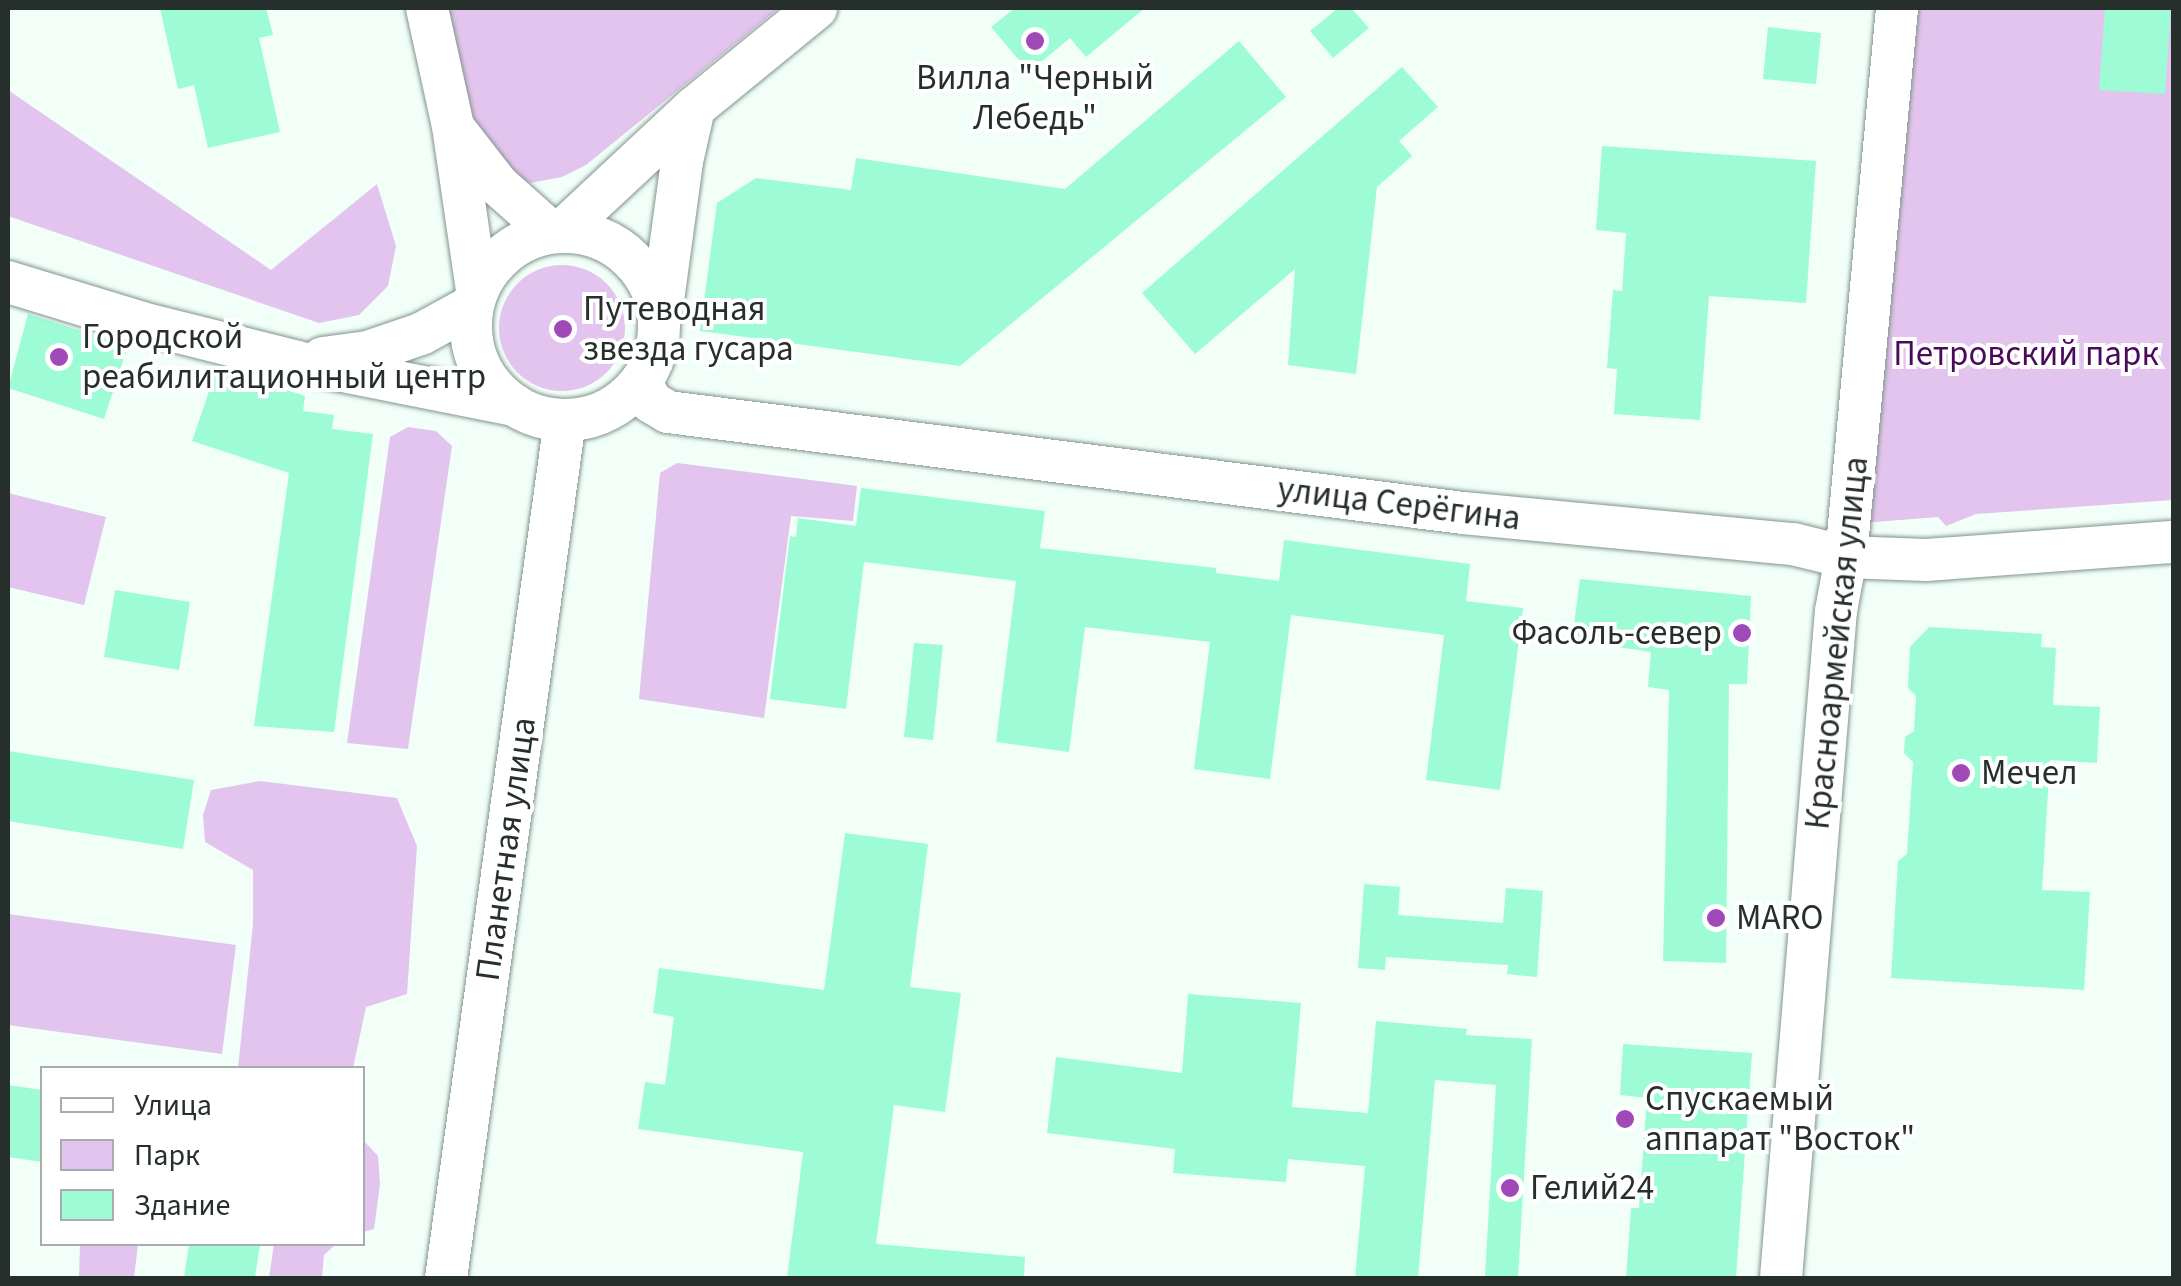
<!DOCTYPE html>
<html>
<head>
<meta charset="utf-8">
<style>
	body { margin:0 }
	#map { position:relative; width:2181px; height:1286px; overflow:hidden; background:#f1fff8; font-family:"Source Sans 3",sans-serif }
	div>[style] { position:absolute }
	.green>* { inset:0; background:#e3c4ee }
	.round { border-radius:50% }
	.building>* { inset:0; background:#9dfcd5 }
	.roads { filter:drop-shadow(0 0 2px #81958c) drop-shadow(0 0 2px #81958c) }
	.tertiary>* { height:42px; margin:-21px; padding:0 21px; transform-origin:21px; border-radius:21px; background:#fff }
	.tertiary>.ring { margin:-21px; padding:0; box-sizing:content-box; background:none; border:42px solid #fff; border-radius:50% }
	.dots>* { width:28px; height:28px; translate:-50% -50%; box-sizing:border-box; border:5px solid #fff; border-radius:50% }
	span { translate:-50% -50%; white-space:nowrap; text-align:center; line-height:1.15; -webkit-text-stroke:8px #fff; paint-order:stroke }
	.poi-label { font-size:35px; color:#272f2c }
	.left { translate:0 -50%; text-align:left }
	.right { translate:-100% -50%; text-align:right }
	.park-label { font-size:35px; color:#4a0a5b }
	.street-label { font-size:35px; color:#272f2c }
	.frame { position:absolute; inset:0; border:10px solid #272f2c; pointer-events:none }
	.legend { position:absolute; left:40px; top:1066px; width:325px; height:180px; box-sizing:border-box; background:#fff; border:2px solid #a9acab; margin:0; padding:12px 18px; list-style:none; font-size:30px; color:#272f2c }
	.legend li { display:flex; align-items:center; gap:20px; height:50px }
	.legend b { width:50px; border:2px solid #a9acab }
</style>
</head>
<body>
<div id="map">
	<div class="green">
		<div style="clip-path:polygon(444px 8px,779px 8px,586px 165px,562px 177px,530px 183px,504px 169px,480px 141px,456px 82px)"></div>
		<div style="clip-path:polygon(1913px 8px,2173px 8px,2173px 500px,1976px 514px,1946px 526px,1938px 517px,1862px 523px)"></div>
		<div style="clip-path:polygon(8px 90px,271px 270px,377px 184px,396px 246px,388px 286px,359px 315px,319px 323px,8px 216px)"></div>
		<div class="round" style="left:499px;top:265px;width:126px;height:126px"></div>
		<div style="clip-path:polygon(408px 427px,436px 431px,452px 446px,408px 749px,347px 743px,390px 437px)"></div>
		<div style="clip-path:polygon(677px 463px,857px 486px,853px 521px,791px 516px,764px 718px,639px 699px,660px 473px)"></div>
		<div style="clip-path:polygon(8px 493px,106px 517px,84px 605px,8px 587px)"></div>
		<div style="clip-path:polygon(260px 781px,397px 798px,417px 846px,407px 994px,366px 1007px,353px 1068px,238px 1068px,253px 924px,253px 870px,205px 842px,203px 815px,211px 790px)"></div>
		<div style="clip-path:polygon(8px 914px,236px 945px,222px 1054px,8px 1025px)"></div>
		<div style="clip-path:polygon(362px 1139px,378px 1156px,380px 1184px,374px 1229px,363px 1232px)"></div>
		<div style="clip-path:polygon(80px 1244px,138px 1244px,134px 1278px,79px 1278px)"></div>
		<div style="clip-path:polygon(274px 1244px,336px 1244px,324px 1255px,322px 1278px,269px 1278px)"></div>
	</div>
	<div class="building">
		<div style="clip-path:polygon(160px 8px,266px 8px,273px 35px,259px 38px,280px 132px,208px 148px,194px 85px,178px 89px)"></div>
		<div style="clip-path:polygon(1015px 8px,1145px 8px,1086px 57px,1070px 38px,1029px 72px,991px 27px)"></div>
		<div style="clip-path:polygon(1338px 8px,1351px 8px,1369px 28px,1333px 58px,1310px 31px)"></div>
		<div style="clip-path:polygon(2105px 8px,2171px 8px,2165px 94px,2099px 90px)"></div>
		<div style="clip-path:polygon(1768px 27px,1821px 33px,1816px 84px,1763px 79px)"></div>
		<div style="clip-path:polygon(1239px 41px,1286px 97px,960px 366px,700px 331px,717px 203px,756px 178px,851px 190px,856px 158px,1065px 189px)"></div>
		<div style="clip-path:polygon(1402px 67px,1438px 107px,1399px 141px,1412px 156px,1377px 187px,1356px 374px,1288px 365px,1295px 269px,1195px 354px,1142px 293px)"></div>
		<div style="clip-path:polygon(1602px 146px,1816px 161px,1806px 303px,1709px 296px,1700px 420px,1614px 414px,1617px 369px,1607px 368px,1613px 290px,1622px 291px,1626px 233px,1596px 230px)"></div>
		<div style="clip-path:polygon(28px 314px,128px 346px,104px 419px,8px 388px)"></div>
		<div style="clip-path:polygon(217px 368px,305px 396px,303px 411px,334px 415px,332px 429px,373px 434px,334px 732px,254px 726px,289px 473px,192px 441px)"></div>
		<div style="clip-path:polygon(861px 488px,1045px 511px,1040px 548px,1216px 568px,1216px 573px,1279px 581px,1284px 540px,1470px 564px,1466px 601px,1523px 608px,1500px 790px,1426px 780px,1444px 635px,1291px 615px,1270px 779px,1194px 769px,1210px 642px,1085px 627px,1069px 752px,996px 742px,1016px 581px,864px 562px,846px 709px,770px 699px,790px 536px,796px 537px,798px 518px,856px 526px)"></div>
		<div style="clip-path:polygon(1580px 579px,1751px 596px,1747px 684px,1729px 684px,1726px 963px,1663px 961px,1669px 690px,1648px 687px,1651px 652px,1572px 640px)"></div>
		<div style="clip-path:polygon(115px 590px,190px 602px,179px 670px,104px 657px)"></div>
		<div style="clip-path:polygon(1929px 627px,2042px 634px,2041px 647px,2056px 648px,2053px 705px,2100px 707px,2097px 763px,2050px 760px,2042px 890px,2090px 892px,2084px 990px,1891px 978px,1898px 861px,1907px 854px,1913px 762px,1904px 753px,1905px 737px,1914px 731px,1916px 696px,1908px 688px,1910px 647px)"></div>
		<div style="clip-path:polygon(914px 643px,943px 645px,933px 740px,904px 737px)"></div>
		<div style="clip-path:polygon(8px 751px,194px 780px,183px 849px,8px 821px)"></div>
		<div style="clip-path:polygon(845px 833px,928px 844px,910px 987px,961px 993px,945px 1112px,894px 1105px,876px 1244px,1025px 1257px,1024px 1278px,787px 1278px,803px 1152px,638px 1129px,645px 1082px,665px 1085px,674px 1017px,653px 1013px,659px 968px,824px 990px)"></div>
		<div style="clip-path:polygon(1364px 884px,1400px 887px,1398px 915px,1503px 923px,1506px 888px,1543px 891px,1537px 977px,1507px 974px,1508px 965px,1386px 957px,1385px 970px,1358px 968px)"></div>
		<div style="clip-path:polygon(1188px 994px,1301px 1003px,1292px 1107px,1368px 1113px,1376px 1021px,1467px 1029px,1466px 1035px,1532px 1039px,1518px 1278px,1485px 1276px,1496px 1085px,1435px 1080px,1418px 1278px,1355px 1278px,1365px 1166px,1288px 1159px,1286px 1182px,1173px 1173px,1175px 1149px,1047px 1133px,1056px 1057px,1182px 1073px)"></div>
		<div style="clip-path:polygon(1623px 1044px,1752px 1053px,1736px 1278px,1626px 1278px,1631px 1208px,1639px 1208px,1647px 1098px,1620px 1095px)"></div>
		<div style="clip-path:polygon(8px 1085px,42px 1090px,42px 1162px,8px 1157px)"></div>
		<div style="clip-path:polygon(189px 1244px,260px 1244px,255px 1278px,184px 1278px)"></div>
	</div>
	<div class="roads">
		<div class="tertiary">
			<div style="left:427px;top:8px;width:121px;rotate:77.6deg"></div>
			<div style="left:453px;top:126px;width:167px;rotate:81.7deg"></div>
			<div style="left:456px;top:131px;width:68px;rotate:52.1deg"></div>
			<div style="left:498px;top:185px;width:71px;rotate:41.6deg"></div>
			<div style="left:562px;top:231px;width:180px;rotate:-43deg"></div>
			<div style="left:694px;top:108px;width:158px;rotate:-39.3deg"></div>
			<div class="ring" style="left:471px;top:232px;width:146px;height:146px"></div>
			<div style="left:8px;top:282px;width:140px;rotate:17deg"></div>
			<div style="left:142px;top:323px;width:160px;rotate:14.1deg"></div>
			<div style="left:297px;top:362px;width:222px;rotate:11.2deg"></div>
			<div style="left:661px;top:315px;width:155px;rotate:-82.2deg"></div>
			<div style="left:682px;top:161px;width:54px;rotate:-77.2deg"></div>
			<div style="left:323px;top:358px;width:45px;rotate:-7.6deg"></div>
			<div style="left:368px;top:352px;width:56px;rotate:-18.8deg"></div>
			<div style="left:421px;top:334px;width:58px;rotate:-28.8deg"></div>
			<div style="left:641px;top:382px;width:22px;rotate:63deg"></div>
			<div style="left:651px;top:402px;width:20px;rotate:30deg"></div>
			<div style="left:668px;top:412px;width:801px;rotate:7.24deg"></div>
			<div style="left:1463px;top:513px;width:331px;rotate:5.4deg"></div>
			<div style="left:1793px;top:544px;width:55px;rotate:13.8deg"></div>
			<div style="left:1846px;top:557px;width:80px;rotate:2.1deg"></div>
			<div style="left:1926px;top:560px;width:249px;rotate:-4.2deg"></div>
			<div style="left:446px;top:1278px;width:866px;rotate:-82.1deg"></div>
			<div style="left:1781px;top:1278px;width:669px;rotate:-85.29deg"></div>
			<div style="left:1836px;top:611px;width:55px;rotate:-79.5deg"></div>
			<div style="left:1846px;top:557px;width:551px;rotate:-84.69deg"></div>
		</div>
	</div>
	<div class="dots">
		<div style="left:1035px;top:41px;background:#9f4ab8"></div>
		<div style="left:563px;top:329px;background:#9f4ab8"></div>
		<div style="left:59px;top:357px;background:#9f4ab8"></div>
		<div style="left:1742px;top:633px;background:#9f4ab8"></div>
		<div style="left:1961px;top:773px;background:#9f4ab8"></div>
		<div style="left:1716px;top:918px;background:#9f4ab8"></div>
		<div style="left:1625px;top:1119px;background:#9f4ab8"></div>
		<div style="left:1510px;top:1188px;background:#9f4ab8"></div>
	</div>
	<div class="poi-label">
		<span style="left:1035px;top:98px">Вилла "Черный<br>Лебедь"</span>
		<span class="left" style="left:583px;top:329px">Путеводная<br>звезда гусара</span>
		<span class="left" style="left:82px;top:357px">Городской<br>реабилитационный центр</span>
		<span class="right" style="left:1722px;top:633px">Фасоль-север</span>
		<span class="left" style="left:1981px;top:773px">Мечел</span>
		<span class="left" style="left:1736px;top:918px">MARO</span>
		<span class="left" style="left:1645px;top:1119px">Спускаемый<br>аппарат "Восток"</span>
		<span class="left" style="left:1530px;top:1188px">Гелий24</span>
	</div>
	<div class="park-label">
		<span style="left:2026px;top:354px">Петровский парк</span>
	</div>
	<div class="street-label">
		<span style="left:1399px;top:504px;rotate:7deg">улица Серёгина</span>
		<span style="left:1837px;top:643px;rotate:-84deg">Красноармейская улица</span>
		<span style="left:506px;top:849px;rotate:-82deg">Планетная улица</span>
	</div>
	<div class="frame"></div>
	<ul class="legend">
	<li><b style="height:12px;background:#fff"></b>Улица</li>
	<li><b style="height:28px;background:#e3c4ee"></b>Парк</li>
	<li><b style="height:28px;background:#9dfcd5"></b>Здание</li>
	</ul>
</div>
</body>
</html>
